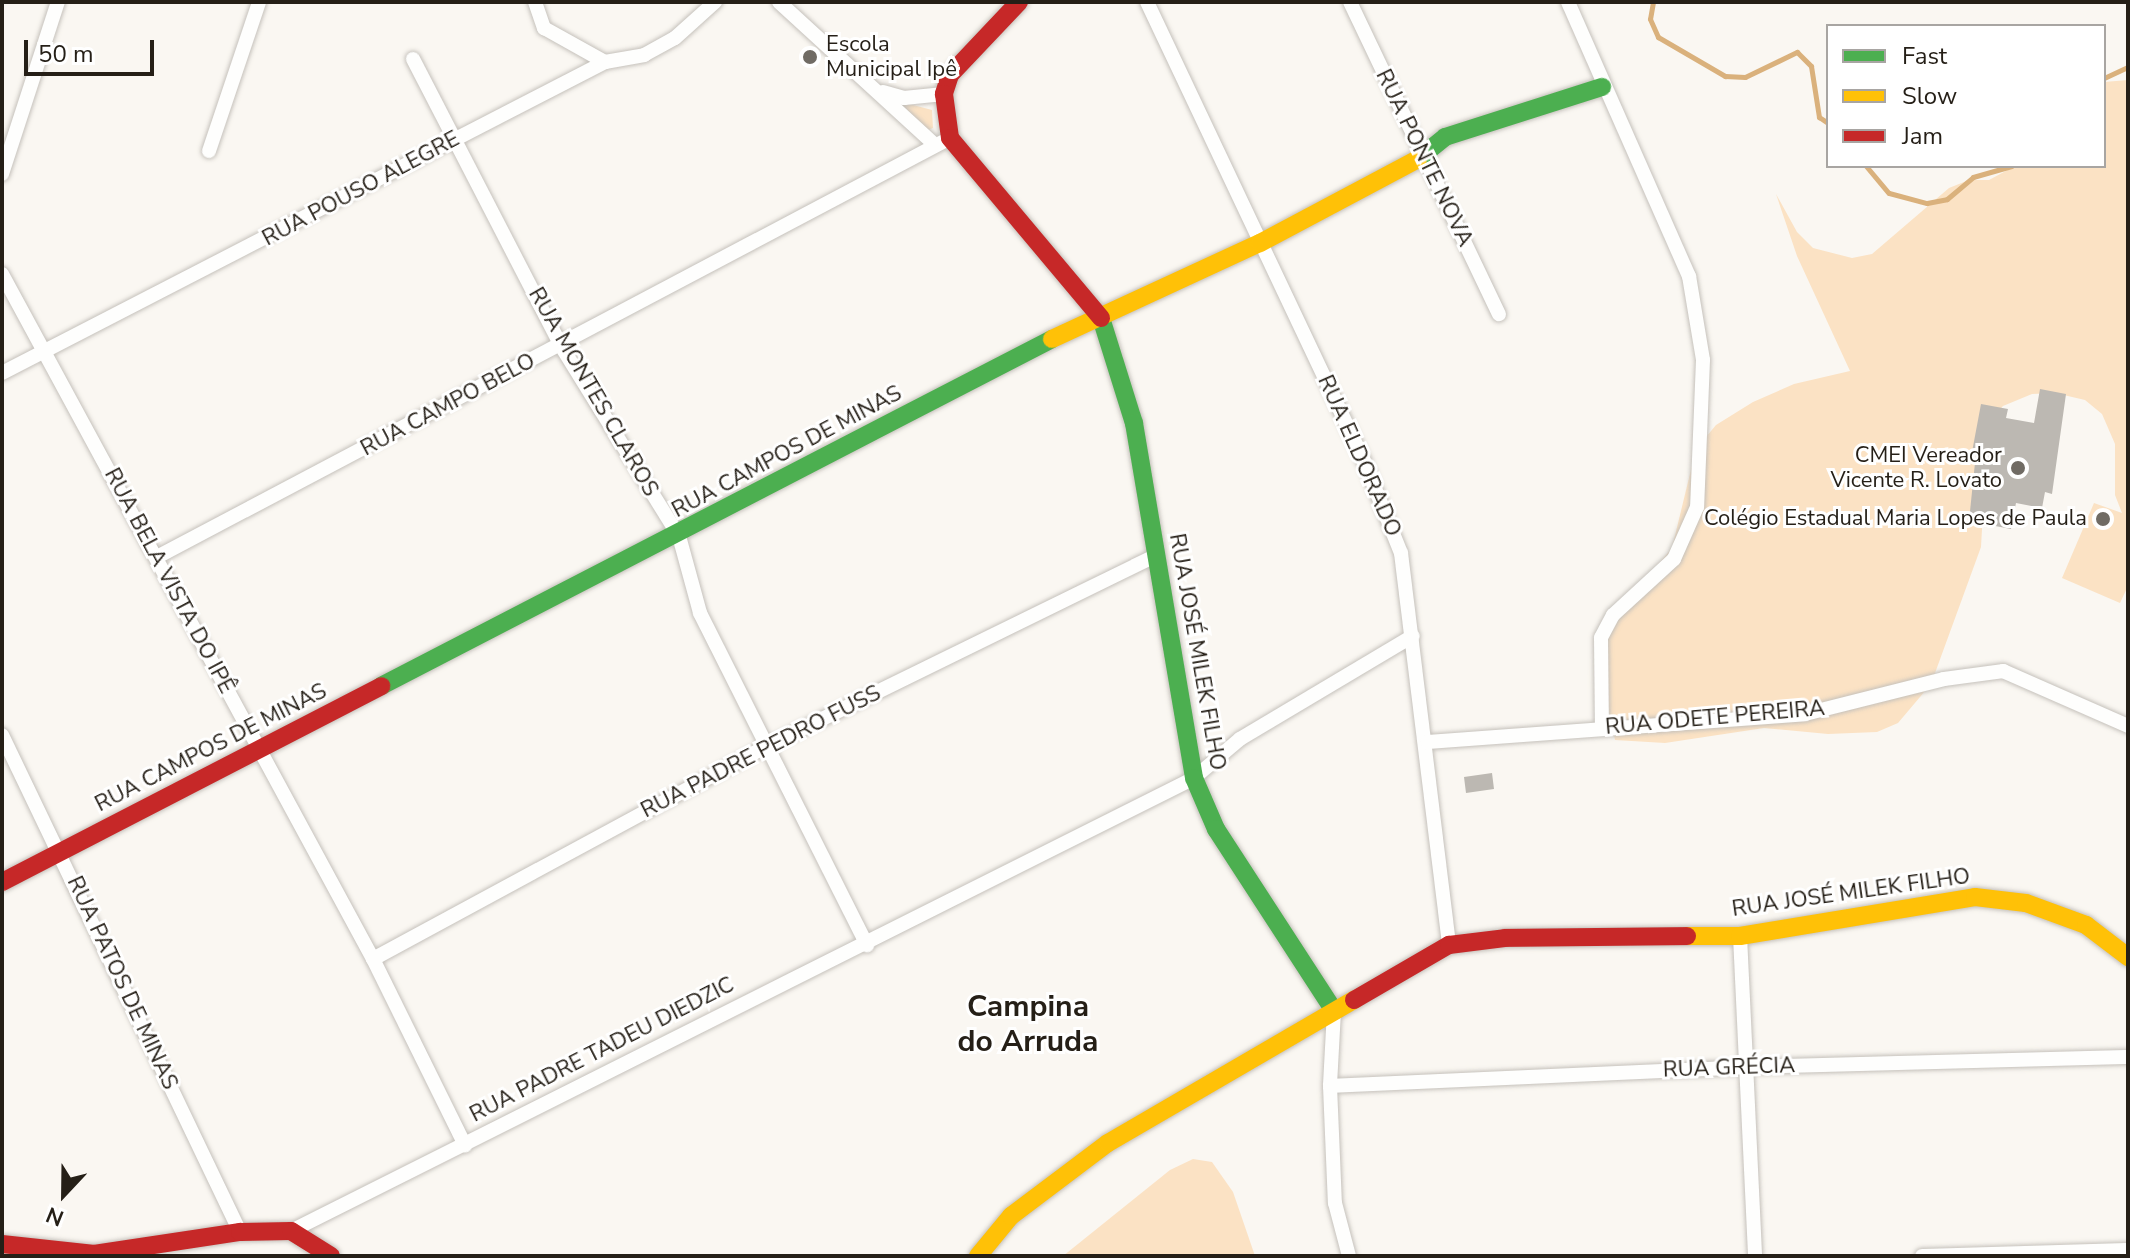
<!DOCTYPE html>
<html>
<head>
<meta charset="utf-8">
<style>
	body { margin:0 }
	#map { position:relative; width:2130px; height:1258px; overflow:hidden; background:#faf7f2; font-family:"Nunito Sans",sans-serif }
	div>[style] { position:absolute }
	.green>* { inset:0; background:#fbe2c4 }
	.stream>* { height:5px; margin:-2.5px; padding:0 2.5px; transform-origin:2.5px; border-radius:2.5px; background:#dab17c }
	.building>* { inset:0; background:#bcb8b2 }
	.roads { filter:drop-shadow(0 0 2px #c5c1bb) drop-shadow(0 0 2px #c5c1bb) }
	.street>* { height:14px; margin:-7px; padding:0 7px; transform-origin:7px; border-radius:7px; background:#fefefd }
	.fast>* { height:18px; margin:-9px; padding:0 9px; transform-origin:9px; border-radius:9px; background:#4caf50 }
	.slow>* { height:18px; margin:-9px; padding:0 9px; transform-origin:9px; border-radius:9px; background:#ffc107 }
	.jam>* { height:18px; margin:-9px; padding:0 9px; transform-origin:9px; border-radius:9px; background:#c62828 }
	.dots>* { width:22px; height:22px; translate:-50% -50%; box-sizing:border-box; border:4px solid #fff; border-radius:50% }
	span { translate:-50% -50%; white-space:nowrap; text-align:center; line-height:1.15; -webkit-text-stroke:6px #fff; paint-order:stroke }
	.poi-label { font-size:22px; color:#251f17 }
	.left { translate:0 -50%; text-align:left }
	.right { translate:-100% -50%; text-align:right }
	.street-label { font-size:22px; color:#251f17 }
	.district-label { font-size:30px; color:#251f17; font-weight:700 }
	.frame { position:absolute; inset:0; border:4px solid #251f17; pointer-events:none }
	.legend { position:absolute; left:1826px; top:24px; width:280px; height:144px; box-sizing:border-box; background:#fff; border:2px solid #a8a5a2; margin:0; padding:10px 14px; list-style:none; font-size:24px; color:#251f17 }
	.legend li { display:flex; align-items:center; gap:16px; height:40px }
	.legend b { width:40px; border:2px solid #a8a5a2 }
	.north { position:absolute; left:24px; top:1154px; width:80px; height:80px; -webkit-text-stroke:6px #fff; paint-order:stroke; rotate:202deg; font-size:22px; font-weight:700; line-height:32px; text-align:center; color:#251f17 }
	.north::after { content:''; display:block; margin:auto; width:28px; height:36px; background:#251f17; clip-path:polygon(50% 0,100% 100%,50% 72%,0 100%) }
	.scale { position:absolute; left:24px; top:40px; width:130px; height:36px; box-sizing:border-box; border:4px solid #251f17; border-top:0; padding-left:10px; font-size:24px; line-height:28px; white-space:nowrap; color:#251f17; -webkit-text-stroke:6px #fff; paint-order:stroke }
</style>
</head>
<body>
<div id="map">
	<div class="green">
		<div style="clip-path:polygon(2128px 80px,2128px 586px,2120px 603px,2062px 578px,2094px 503px,2122px 513px,2115px 495px,2115px 444px,2102px 414px,2085px 400px,2055px 393px,2032px 394px,2003px 406px,1988px 423px,1981px 547px,1931px 684px,1898px 723px,1877px 732px,1828px 734px,1764px 728px,1665px 743px,1615px 740px,1607px 703px,1605px 637px,1617px 613px,1672px 548px,1696px 449px,1716px 425px,1753px 402px,1794px 384px,1850px 371px,1797px 256px,1776px 194px,1797px 232px,1813px 248px,1852px 258px,1872px 254px,1949px 188px,1969px 180px,1989px 180px,2015px 166px,2104px 166px,2104px 82px)"></div>
		<div style="clip-path:polygon(898px 101px,932px 110px,933px 128px,928px 130px)"></div>
		<div style="clip-path:polygon(1193px 1159px,1212px 1162px,1233px 1192px,1255px 1256px,1063px 1256px,1170px 1170px)"></div>
	</div>
	<div class="stream">
		<div style="left:1653px;top:2px;width:17px;rotate:100deg"></div>
		<div style="left:1650px;top:19px;width:20px;rotate:66deg"></div>
		<div style="left:1658px;top:37px;width:78px;rotate:30.2deg"></div>
		<div style="left:1725px;top:76px;width:20px;rotate:3deg"></div>
		<div style="left:1745px;top:77px;width:58px;rotate:-25.7deg"></div>
		<div style="left:1797px;top:52px;width:20px;rotate:45deg"></div>
		<div style="left:1811px;top:66px;width:52px;rotate:81.1deg"></div>
		<div style="left:1819px;top:117px;width:11px;rotate:34deg"></div>
		<div style="left:2104px;top:78px;width:26px;rotate:-25deg"></div>
		<div style="left:1866px;top:166px;width:35px;rotate:50deg"></div>
		<div style="left:1889px;top:193px;width:39px;rotate:15deg"></div>
		<div style="left:1927px;top:203px;width:20px;rotate:-11deg"></div>
		<div style="left:1947px;top:199px;width:34px;rotate:-40deg"></div>
		<div style="left:1973px;top:177px;width:40px;rotate:-16deg"></div>
	</div>
	<div class="building">
		<div style="clip-path:polygon(2040px 389px,2066px 394px,2052px 494px,2045px 492px,2042px 508px,2016px 503px,2011px 529px,1969px 521px,1976px 453px,1972px 452px,1981px 404px,2008px 409px,2006px 418px,2034px 423px)"></div>
		<div style="clip-path:polygon(1492px 773px,1494px 789px,1466px 793px,1464px 777px)"></div>
	</div>
	<div class="roads">
		<div class="street">
			<div style="left:535px;top:2px;width:28px;rotate:71deg"></div>
			<div style="left:544px;top:28px;width:70px;rotate:29.1deg"></div>
			<div style="left:779px;top:2px;width:210px;rotate:42.5deg"></div>
			<div style="left:1147px;top:2px;width:508px;rotate:64.7deg"></div>
			<div style="left:1364px;top:461px;width:99px;rotate:68.1deg"></div>
			<div style="left:1401px;top:553px;width:395px;rotate:83deg"></div>
			<div style="left:1350px;top:2px;width:346px;rotate:64.5deg"></div>
			<div style="left:1568px;top:2px;width:300px;rotate:66.2deg"></div>
			<div style="left:1689px;top:276px;width:85px;rotate:80.5deg"></div>
			<div style="left:1703px;top:360px;width:147px;rotate:92.3deg"></div>
			<div style="left:1697px;top:507px;width:57px;rotate:113.9deg"></div>
			<div style="left:1674px;top:559px;width:83px;rotate:137.4deg"></div>
			<div style="left:1613px;top:615px;width:26px;rotate:118deg"></div>
			<div style="left:1601px;top:638px;width:91px;rotate:89.4deg"></div>
			<div style="left:413px;top:59px;width:323px;rotate:62.7deg"></div>
			<div style="left:561px;top:346px;width:224px;rotate:58.2deg"></div>
			<div style="left:679px;top:536px;width:80px;rotate:74.7deg"></div>
			<div style="left:700px;top:613px;width:372px;rotate:63.3deg"></div>
			<div style="left:883px;top:92px;width:22px;rotate:16deg"></div>
			<div style="left:904px;top:98px;width:40px;rotate:-5.7deg"></div>
			<div style="left:209px;top:151px;width:157px;rotate:-71.4deg"></div>
			<div style="left:2px;top:174px;width:181px;rotate:-72deg"></div>
			<div style="left:2px;top:274px;width:779px;rotate:61.56deg"></div>
			<div style="left:373px;top:959px;width:208px;rotate:63.7deg"></div>
			<div style="left:2px;top:373px;width:678px;rotate:-27.28deg"></div>
			<div style="left:605px;top:62px;width:40px;rotate:-10deg"></div>
			<div style="left:644px;top:55px;width:35px;rotate:-29deg"></div>
			<div style="left:675px;top:38px;width:54px;rotate:-42deg"></div>
			<div style="left:157px;top:557px;width:897px;rotate:-27.85deg"></div>
			<div style="left:2px;top:735px;width:551px;rotate:64.41deg"></div>
			<div style="left:1428px;top:742px;width:378px;rotate:-4.2deg"></div>
			<div style="left:1805px;top:714px;width:143px;rotate:-14.1deg"></div>
			<div style="left:1944px;top:679px;width:60px;rotate:-7.7deg"></div>
			<div style="left:2003px;top:671px;width:137px;rotate:23.7deg"></div>
			<div style="left:1740px;top:936px;width:320px;rotate:87.3deg"></div>
			<div style="left:373px;top:959px;width:448px;rotate:-28.4deg"></div>
			<div style="left:767px;top:746px;width:432px;rotate:-26.1deg"></div>
			<div style="left:1334px;top:1011px;width:75px;rotate:93.1deg"></div>
			<div style="left:1330px;top:1086px;width:117px;rotate:87.6deg"></div>
			<div style="left:1335px;top:1203px;width:55px;rotate:75.2deg"></div>
			<div style="left:1330px;top:1086px;width:414px;rotate:-2.6deg"></div>
			<div style="left:1744px;top:1067px;width:384px;rotate:-1.5deg"></div>
			<div style="left:291px;top:1231px;width:1010px;rotate:-26.64deg"></div>
			<div style="left:1194px;top:778px;width:60px;rotate:-40.3deg"></div>
			<div style="left:1240px;top:739px;width:201px;rotate:-30.8deg"></div>
			<div style="left:1922px;top:1256px;width:206px;rotate:-1.7deg"></div>
		</div>
		<div class="fast">
			<div style="left:1418px;top:159px;width:35px;rotate:-39deg"></div>
			<div style="left:1445px;top:137px;width:165px;rotate:-17.7deg"></div>
			<div style="left:1101px;top:318px;width:110px;rotate:72.6deg"></div>
			<div style="left:1134px;top:423px;width:360px;rotate:80.4deg"></div>
			<div style="left:1194px;top:778px;width:56px;rotate:66.7deg"></div>
			<div style="left:1216px;top:829px;width:217px;rotate:57deg"></div>
			<div style="left:381px;top:686px;width:755px;rotate:-27.35deg"></div>
		</div>
		<div class="slow">
			<div style="left:1052px;top:339px;width:229px;rotate:-24.8deg"></div>
			<div style="left:1260px;top:243px;width:179px;rotate:-28deg"></div>
			<div style="left:1687px;top:936px;width:53px"></div>
			<div style="left:1740px;top:936px;width:238px;rotate:-9.4deg"></div>
			<div style="left:1975px;top:897px;width:51px;rotate:6.7deg"></div>
			<div style="left:2026px;top:903px;width:64px;rotate:20.1deg"></div>
			<div style="left:2086px;top:925px;width:53px;rotate:37.3deg"></div>
			<div style="left:978px;top:1256px;width:52px;rotate:-50.5deg"></div>
			<div style="left:1011px;top:1216px;width:121px;rotate:-37deg"></div>
			<div style="left:1108px;top:1143px;width:285px;rotate:-30.2deg"></div>
		</div>
		<div class="jam">
			<div style="left:1019px;top:2px;width:100px;rotate:133.4deg"></div>
			<div style="left:950px;top:75px;width:20px;rotate:108deg"></div>
			<div style="left:944px;top:94px;width:44px;rotate:82.2deg"></div>
			<div style="left:950px;top:138px;width:235px;rotate:50deg"></div>
			<div style="left:2px;top:882px;width:427px;rotate:-27.3deg"></div>
			<div style="left:1354px;top:1000px;width:110px;rotate:-30.1deg"></div>
			<div style="left:1449px;top:945px;width:56px;rotate:-7.1deg"></div>
			<div style="left:1505px;top:938px;width:182px;rotate:-0.6deg"></div>
			<div style="left:2px;top:1244px;width:93px;rotate:6.2deg"></div>
			<div style="left:94px;top:1254px;width:148px;rotate:-8.6deg"></div>
			<div style="left:240px;top:1232px;width:51px;rotate:-1.1deg"></div>
			<div style="left:291px;top:1231px;width:47px;rotate:32deg"></div>
		</div>
	</div>
	<div class="dots">
		<div style="left:810px;top:57px;background:#706b64"></div>
		<div style="left:2018px;top:468px;background:#706b64"></div>
		<div style="left:2103px;top:519px;background:#706b64"></div>
	</div>
	<div class="poi-label">
		<span class="left" style="left:826px;top:57px">Escola<br>Municipal Ipê</span>
		<span class="right" style="left:2002px;top:468px">CMEI Vereador<br>Vicente R. Lovato</span>
		<span class="right" style="left:2087px;top:519px">Colégio Estadual Maria Lopes de Paula</span>
	</div>
	<div class="street-label">
		<span style="left:1424px;top:158px;rotate:64deg">RUA PONTE NOVA</span>
		<span style="left:361px;top:189px;rotate:-28deg">RUA POUSO ALEGRE</span>
		<span style="left:593px;top:392px;rotate:60deg">RUA MONTES CLAROS</span>
		<span style="left:448px;top:405px;rotate:-28deg">RUA CAMPO BELO</span>
		<span style="left:787px;top:452px;rotate:-28deg">RUA CAMPOS DE MINAS</span>
		<span style="left:1359px;top:456px;rotate:66deg">RUA ELDORADO</span>
		<span style="left:169px;top:581px;rotate:62deg">RUA BELA VISTA DO IPÊ</span>
		<span style="left:1197px;top:652px;rotate:80deg">RUA JOSÉ MILEK FILHO</span>
		<span style="left:1715px;top:718px;rotate:-5deg">RUA ODETE PEREIRA</span>
		<span style="left:211px;top:748px;rotate:-27deg">RUA CAMPOS DE MINAS</span>
		<span style="left:761px;top:752px;rotate:-27deg">RUA PADRE PEDRO FUSS</span>
		<span style="left:1851px;top:893px;rotate:-8deg">RUA JOSÉ MILEK FILHO</span>
		<span style="left:122px;top:983px;rotate:65deg">RUA PATOS DE MINAS</span>
		<span style="left:602px;top:1050px;rotate:-27deg">RUA PADRE TADEU DIEDZIC</span>
		<span style="left:1729px;top:1068px;rotate:-2deg">RUA GRÉCIA</span>
	</div>
	<div class="district-label">
		<span style="left:1028px;top:1024px">Campina<br>do Arruda</span>
	</div>
	<div class="frame"></div>
	<ul class="legend">
	<li><b style="height:10px;background:#4caf50"></b>Fast</li>
	<li><b style="height:10px;background:#ffc107"></b>Slow</li>
	<li><b style="height:10px;background:#c62828"></b>Jam</li>
	</ul>
	<div class="north">N</div>
	<div class="scale">50 m</div>
</div>
</body>
</html>
